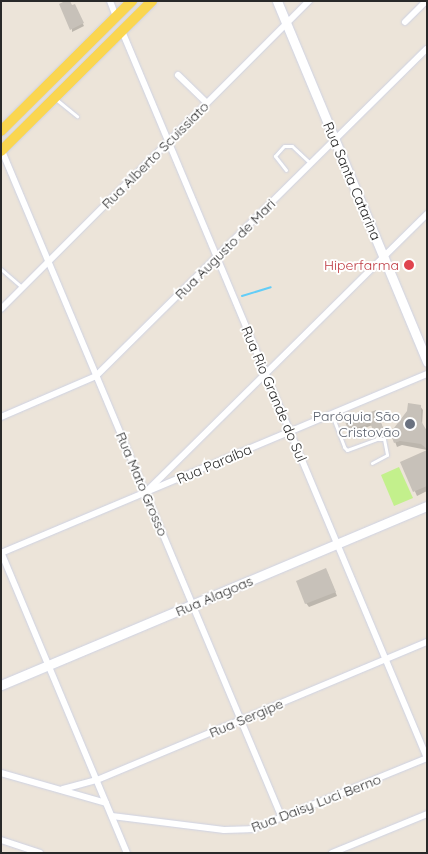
<!DOCTYPE html>
<html>
<head>
<meta charset="utf-8">
<style>
	body { margin:0 }
	#map { position:relative; width:428px; height:854px; overflow:hidden; background:#ece4d9; font-family:Quicksand,sans-serif }
	div>[style] { position:absolute }
	.pitch>* { inset:0; background:#c3f08c }
	.shadow>* { inset:0; background:#0003 }
	.stream>* { height:2px; margin:-1px; padding:0 1px; transform-origin:1px; border-radius:1px; background:#63cdf7 }
	.building>* { inset:0; background:#c7c1b9 }
	.roads { filter:drop-shadow(0 0 1px #ced2e3) drop-shadow(0 0 1px #ced2e3) }
	.lane>* { height:3px; margin:-1.5px; padding:0 1.5px; transform-origin:1.5px; border-radius:1.5px; background:#fff }
	.street>* { height:6px; margin:-3px; padding:0 3px; transform-origin:3px; border-radius:3px; background:#fff }
	.secondary>* { height:9px; margin:-4.5px; padding:0 4.5px; transform-origin:4.5px; border-radius:4.5px; background:#fff }
	.primary>* { height:10px; margin:-5px; padding:0 5px; transform-origin:5px; border-radius:5px; background:#fad650 }
	.dots>* { width:14px; height:14px; translate:-50% -50%; box-sizing:border-box; border:2px solid #fff; border-radius:50% }
	span { translate:-50% -50%; white-space:nowrap; text-align:center; line-height:1.15; -webkit-text-stroke:4px #fff; paint-order:stroke }
	.street-label { font-size:14px; color:#292929 }
	.health-label { font-size:14px; color:#be3a42 }
	.right { translate:-100% -50%; text-align:right }
	.worship-label { font-size:14px; color:#5b616d }
	.frame { position:absolute; inset:0; border:2px solid #292929; pointer-events:none }
</style>
</head>
<body>
<div id="map">
	<div class="pitch">
		<div style="clip-path:polygon(399px 467px,413px 498px,394px 506px,381px 475px)"></div>
	</div>
	<div class="shadow">
		<div style="clip-path:polygon(74px 6px,84px 26px,72px 32px,72px 7px)"></div>
		<div style="clip-path:polygon(420px 406px,423px 410px,422px 426px,427px 432px,427px 450px,402px 445px,397px 447px,391px 431px)"></div>
		<div style="clip-path:polygon(377px 414px,385px 433px,377px 436px,372px 425px,352px 434px,347px 423px)"></div>
		<div style="clip-path:polygon(427px 452px,427px 491px,417px 496px,402px 462px)"></div>
		<div style="clip-path:polygon(328px 574px,337px 596px,309px 607px,306px 603px)"></div>
	</div>
	<div class="stream">
		<div style="left:242px;top:296px;width:30px;rotate:-17deg"></div>
	</div>
	<div class="building">
		<div style="clip-path:polygon(65px 1px,70px 1px,72px 5px,75px 4px,84px 23px,70px 30px,59px 4px)"></div>
		<div style="clip-path:polygon(408px 403px,421px 405px,421px 421px,427px 431px,427px 449px,421px 444px,400px 441px,394px 443px,389px 430px,394px 428px,407px 411px)"></div>
		<div style="clip-path:polygon(376px 410px,384px 430px,375px 434px,370px 423px,349px 431px,345px 422px)"></div>
		<div style="clip-path:polygon(427px 450px,427px 486px,413px 492px,400px 462px)"></div>
		<div style="clip-path:polygon(326px 568px,336px 592px,305px 604px,296px 581px)"></div>
	</div>
	<div class="roads">
		<div class="lane">
			<div style="left:57px;top:100px;width:26px;rotate:39deg"></div>
			<div style="left:286px;top:170px;width:18px;rotate:-128deg"></div>
			<div style="left:275px;top:156px;width:13px;rotate:-48deg"></div>
			<div style="left:284px;top:146px;width:8px"></div>
			<div style="left:292px;top:146px;width:25px;rotate:43deg"></div>
			<div style="left:1px;top:269px;width:28px;rotate:41deg"></div>
			<div style="left:332px;top:415px;width:34px;rotate:69deg"></div>
			<div style="left:344px;top:447px;width:4px;rotate:45deg"></div>
			<div style="left:347px;top:450px;width:33px;rotate:-20deg"></div>
			<div style="left:378px;top:439px;width:6px"></div>
			<div style="left:384px;top:439px;width:16px;rotate:79deg"></div>
			<div style="left:387px;top:455px;width:17px;rotate:152deg"></div>
		</div>
		<div class="street">
			<div style="left:110px;top:1px;width:17px;rotate:69deg"></div>
			<div style="left:405px;top:22px;width:30px;rotate:-45deg"></div>
			<div style="left:122px;top:31px;width:788px;rotate:67.24deg"></div>
			<div style="left:178px;top:75px;width:40px;rotate:44deg"></div>
			<div style="left:2px;top:151px;width:723px;rotate:67.23deg"></div>
			<div style="left:1px;top:309px;width:436px;rotate:-45deg"></div>
			<div style="left:1px;top:417px;width:103px;rotate:-23.3deg"></div>
			<div style="left:96px;top:376px;width:465px;rotate:-44.7deg"></div>
			<div style="left:148px;top:490px;width:392px;rotate:-44.7deg"></div>
			<div style="left:1px;top:552px;width:326px;rotate:67.3deg"></div>
			<div style="left:1px;top:553px;width:462px;rotate:-22.8deg"></div>
			<div style="left:1px;top:773px;width:109px;rotate:15.9deg"></div>
			<div style="left:63px;top:789px;width:35px;rotate:-15deg"></div>
			<div style="left:97px;top:780px;width:358px;rotate:-22.7deg"></div>
			<div style="left:112px;top:816px;width:113px;rotate:7.1deg"></div>
			<div style="left:224px;top:830px;width:29px;rotate:-2deg"></div>
			<div style="left:253px;top:829px;width:188px;rotate:-22.2deg"></div>
			<div style="left:1px;top:840px;width:41px;rotate:18.4deg"></div>
			<div style="left:332px;top:853px;width:103px;rotate:-22.3deg"></div>
		</div>
		<div class="secondary">
			<div style="left:277px;top:1px;width:391px;rotate:67.4deg"></div>
			<div style="left:1px;top:685px;width:462px;rotate:-22.8deg"></div>
		</div>
		<div class="primary">
			<div style="left:1px;top:131px;width:185px;rotate:-44.8deg"></div>
			<div style="left:1px;top:151px;width:213px;rotate:-44.8deg"></div>
		</div>
	</div>
	<div class="dots">
		<div style="left:409px;top:265px;background:#e0444e"></div>
		<div style="left:410px;top:424px;background:#6b7280"></div>
	</div>
	<div class="street-label">
		<span style="left:155px;top:155px;rotate:-45deg">Rua Alberto Scuissiato</span>
		<span style="left:352px;top:181px;rotate:67deg">Rua Santa Catarina</span>
		<span style="left:225px;top:249px;rotate:-45deg">Rua Augusto de Mari</span>
		<span style="left:274px;top:394px;rotate:67deg">Rua Rio Grande do Sul</span>
		<span style="left:214px;top:464px;rotate:-23deg">Rua Paraíba</span>
		<span style="left:142px;top:484px;rotate:67deg">Rua Mato Grosso</span>
		<span style="left:214px;top:596px;rotate:-23deg">Rua Alagoas</span>
		<span style="left:246px;top:718px;rotate:-23deg">Rua Sergipe</span>
		<span style="left:316px;top:803px;rotate:-21deg">Rua Daisy Luci Berno</span>
	</div>
	<div class="health-label">
		<span class="right" style="left:399px;top:265px">Hiperfarma</span>
	</div>
	<div class="worship-label">
		<span class="right" style="left:400px;top:424px">Paróquia São<br>Cristovão</span>
	</div>
	<div class="frame"></div>
</div>
</body>
</html>
